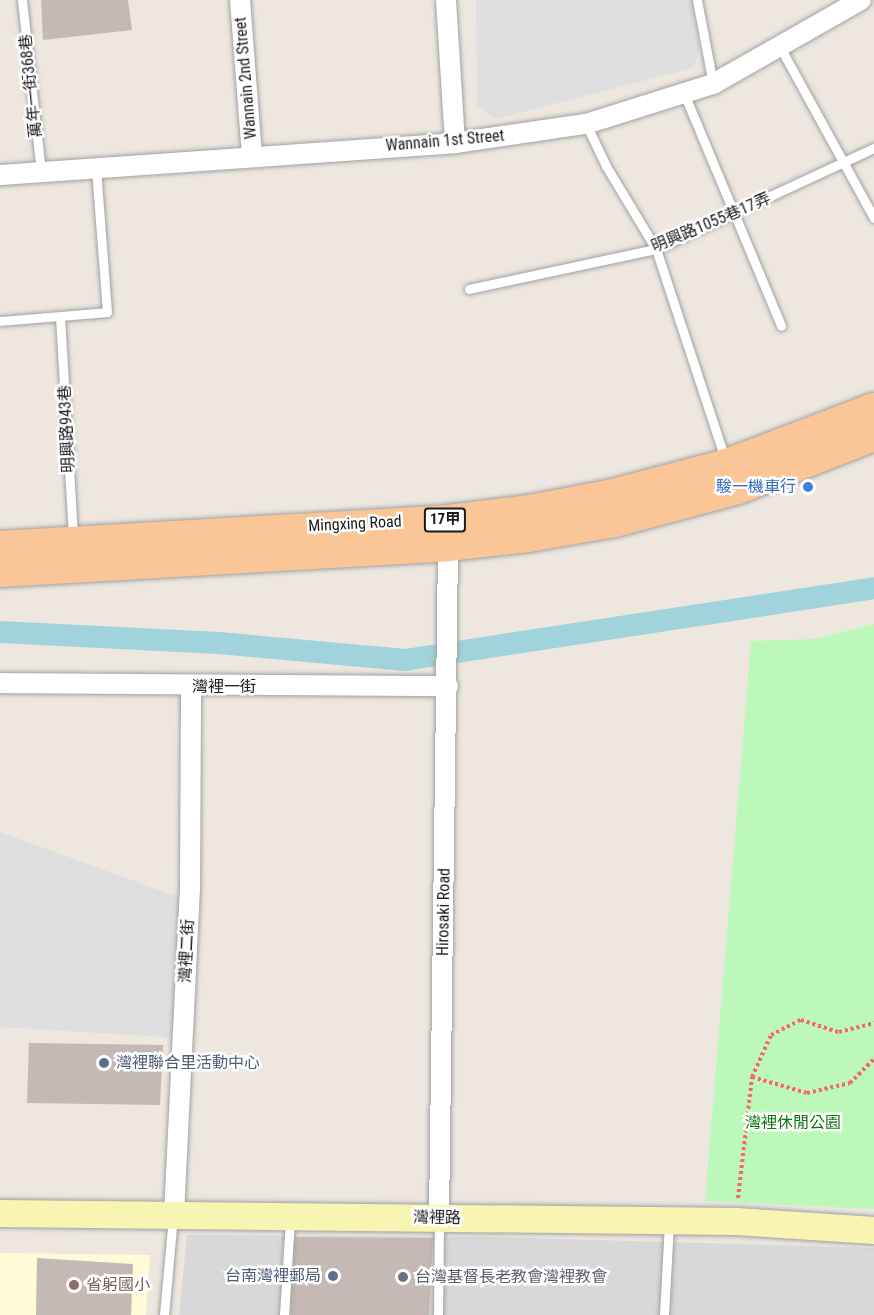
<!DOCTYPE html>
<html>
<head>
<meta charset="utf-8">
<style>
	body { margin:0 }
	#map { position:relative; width:874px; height:1315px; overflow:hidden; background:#ede7e0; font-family:"Roboto Condensed","Noto Sans TC",sans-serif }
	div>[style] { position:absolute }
	.residential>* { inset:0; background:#d9d8d8 }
	.education>* { inset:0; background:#fffbd7 }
	.park>* { inset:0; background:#bdf8bb }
	.parking>* { inset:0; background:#dfdfdf }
	.canal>* { height:22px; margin:-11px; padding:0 11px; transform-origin:11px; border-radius:11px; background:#a0d3db }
	.building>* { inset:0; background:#c4b9b4 }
	.path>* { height:4px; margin-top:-2px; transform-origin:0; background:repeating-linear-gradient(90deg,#f86665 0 3px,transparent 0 6px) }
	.roads { filter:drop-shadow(0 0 2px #a2a2a2) drop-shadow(0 0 2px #a2a2a2) }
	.lane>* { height:9px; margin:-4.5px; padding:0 4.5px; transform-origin:4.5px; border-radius:4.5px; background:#fff }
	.street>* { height:20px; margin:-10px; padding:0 10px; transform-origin:10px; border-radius:10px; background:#fff }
	.secondary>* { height:27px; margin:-13.5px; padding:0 13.5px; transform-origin:13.5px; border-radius:13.5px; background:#f8f5b2 }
	.primary>* { height:30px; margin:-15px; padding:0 15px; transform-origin:15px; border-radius:15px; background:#fbc697 }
	.dots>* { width:16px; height:16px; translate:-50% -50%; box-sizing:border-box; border:3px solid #fff; border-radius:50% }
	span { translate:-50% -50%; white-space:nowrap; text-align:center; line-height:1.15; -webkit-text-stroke:5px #fff; paint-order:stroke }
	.shield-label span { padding:2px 4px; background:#fff; border:2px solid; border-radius:4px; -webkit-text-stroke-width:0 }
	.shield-label { font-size:15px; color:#1b1b1b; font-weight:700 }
	.street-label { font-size:16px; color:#1b1b1b }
	.shop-label { font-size:16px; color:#366cbe }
	.right { translate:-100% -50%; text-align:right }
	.service-label { font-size:16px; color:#4e5e75 }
	.left { translate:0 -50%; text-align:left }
	.park-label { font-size:16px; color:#0d760c }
	.worship-label { font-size:16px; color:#5b616d }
	.education-label { font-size:16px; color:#785e54 }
</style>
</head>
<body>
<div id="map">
	<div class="residential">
		<div style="clip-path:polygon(187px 1235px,491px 1237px,874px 1248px,874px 1315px,179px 1315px)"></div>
	</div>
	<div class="education">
		<div style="clip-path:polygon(0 1253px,150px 1255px,146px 1315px,0 1315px)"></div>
	</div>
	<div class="park">
		<div style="clip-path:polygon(874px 624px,874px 1209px,705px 1201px,751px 641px,815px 639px)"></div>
	</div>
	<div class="parking">
		<div style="clip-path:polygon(476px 0,691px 0,700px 50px,693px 68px,495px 119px,477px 106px)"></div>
		<div style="clip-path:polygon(0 832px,178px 897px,180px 1038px,0 1027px)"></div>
	</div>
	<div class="canal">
		<div style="left:0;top:632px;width:219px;rotate:2.9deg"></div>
		<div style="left:219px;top:643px;width:187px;rotate:5.2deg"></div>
		<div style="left:405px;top:660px;width:474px;rotate:-8.7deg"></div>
	</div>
	<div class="building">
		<div style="clip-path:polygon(41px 0,128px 0,132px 30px,43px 40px)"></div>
		<div style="clip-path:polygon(29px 1043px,163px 1045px,160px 1105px,27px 1103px)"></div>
		<div style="clip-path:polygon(289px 1237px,433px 1238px,429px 1315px,291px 1315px)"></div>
		<div style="clip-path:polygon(37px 1258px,133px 1264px,131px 1315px,36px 1315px)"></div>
	</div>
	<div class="path">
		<div style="left:752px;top:1077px;width:46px;rotate:-65.7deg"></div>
		<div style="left:771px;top:1035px;width:34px;rotate:-27deg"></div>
		<div style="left:801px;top:1020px;width:40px;rotate:18deg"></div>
		<div style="left:839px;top:1032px;width:36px;rotate:-14deg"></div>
		<div style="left:738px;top:1198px;width:122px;rotate:-83.4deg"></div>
		<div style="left:752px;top:1077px;width:57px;rotate:16.2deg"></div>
		<div style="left:807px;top:1093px;width:44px;rotate:-13.1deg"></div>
		<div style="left:850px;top:1083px;width:34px;rotate:-45deg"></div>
	</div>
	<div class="roads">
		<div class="lane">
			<div style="left:22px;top:0;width:173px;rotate:83.7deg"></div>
			<div style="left:697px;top:0;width:86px;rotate:79.2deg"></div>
			<div style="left:780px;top:47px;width:195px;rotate:61.2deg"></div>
			<div style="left:685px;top:96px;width:249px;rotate:67.3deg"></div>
			<div style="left:586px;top:124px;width:47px;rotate:64.5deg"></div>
			<div style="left:606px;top:166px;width:97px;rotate:58.9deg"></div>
			<div style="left:656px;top:249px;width:221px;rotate:71.8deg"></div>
			<div style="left:469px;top:289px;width:191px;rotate:-12.1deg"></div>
			<div style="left:656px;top:249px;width:240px;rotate:-24.9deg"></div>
			<div style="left:60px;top:317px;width:219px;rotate:86.6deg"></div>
			<div style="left:0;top:321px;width:107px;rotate:-4.8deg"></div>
			<div style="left:107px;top:312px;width:144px;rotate:-94.4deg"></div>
			<div style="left:164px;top:1315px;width:98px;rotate:-84.8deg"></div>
			<div style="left:284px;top:1315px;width:96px;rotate:-86.4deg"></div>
			<div style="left:438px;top:1315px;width:94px;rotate:-89.4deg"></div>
			<div style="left:664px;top:1315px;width:92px;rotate:-86.9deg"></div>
		</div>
		<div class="street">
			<div style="left:240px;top:0;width:155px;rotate:85.6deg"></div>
			<div style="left:446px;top:0;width:143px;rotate:86.4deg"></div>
			<div style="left:0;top:175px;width:456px;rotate:-4deg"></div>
			<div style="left:455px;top:143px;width:132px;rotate:-8.3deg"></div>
			<div style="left:586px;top:124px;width:133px;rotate:-17.5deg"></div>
			<div style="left:713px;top:84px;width:170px;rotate:-29.6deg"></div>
			<div style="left:0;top:683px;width:448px;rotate:0.4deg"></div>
			<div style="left:174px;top:1215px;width:325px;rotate:-87.2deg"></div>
			<div style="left:190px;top:890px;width:203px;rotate:-89.7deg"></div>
			<div style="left:439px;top:1218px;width:672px;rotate:-89.23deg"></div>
		</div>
		<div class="secondary">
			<div style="left:0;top:1213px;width:736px;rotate:0.62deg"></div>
			<div style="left:736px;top:1221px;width:138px;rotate:3.7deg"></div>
		</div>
		<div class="primary">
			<div style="left:0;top:546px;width:449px;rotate:-3.3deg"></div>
			<div style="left:448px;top:520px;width:83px;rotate:-7deg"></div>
			<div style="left:530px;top:510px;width:80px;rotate:-10.8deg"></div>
			<div style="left:609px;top:495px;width:122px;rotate:-14.7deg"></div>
			<div style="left:727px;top:464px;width:157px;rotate:-20.9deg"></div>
			<div style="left:0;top:572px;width:449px;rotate:-3.3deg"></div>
			<div style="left:448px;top:546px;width:81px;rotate:-6.4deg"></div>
			<div style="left:528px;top:537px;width:88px;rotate:-9.8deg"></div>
			<div style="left:615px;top:522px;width:127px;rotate:-15deg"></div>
			<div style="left:738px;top:489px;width:146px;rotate:-21.3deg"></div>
		</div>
	</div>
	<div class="dots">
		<div style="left:808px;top:487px;background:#3f7fe0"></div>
		<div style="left:104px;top:1063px;background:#5c6f8a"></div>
		<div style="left:333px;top:1276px;background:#5c6f8a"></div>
		<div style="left:403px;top:1277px;background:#6b7280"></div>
		<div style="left:74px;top:1285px;background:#8d6e63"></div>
	</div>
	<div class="shield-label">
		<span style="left:445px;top:520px">17甲</span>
	</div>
	<div class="street-label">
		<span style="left:246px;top:78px;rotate:-95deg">Wannain 2nd Street</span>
		<span style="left:31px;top:86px;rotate:-96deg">萬年一街368巷</span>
		<span style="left:445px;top:141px;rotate:-5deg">Wannain 1st Street</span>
		<span style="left:711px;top:223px;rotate:-23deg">明興路1055巷17弄</span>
		<span style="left:67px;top:429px;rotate:-93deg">明興路943巷</span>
		<span style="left:355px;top:524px;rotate:-3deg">Mingxing Road</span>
		<span style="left:224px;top:687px">灣裡一街</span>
		<span style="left:444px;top:912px;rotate:-89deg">Hirosaki Road</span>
		<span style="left:187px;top:951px;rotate:-87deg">灣裡二街</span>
		<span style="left:437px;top:1218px;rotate:1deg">灣裡路</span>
	</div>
	<div class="shop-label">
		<span class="right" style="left:796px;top:487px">駿一機車行</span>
	</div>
	<div class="service-label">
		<span class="left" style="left:116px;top:1063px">灣裡聯合里活動中心</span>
		<span class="right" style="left:321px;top:1276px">台南灣裡郵局</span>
	</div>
	<div class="park-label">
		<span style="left:793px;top:1123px">灣裡休閒公園</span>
	</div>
	<div class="worship-label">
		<span class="left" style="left:415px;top:1277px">台灣基督長老教會灣裡教會</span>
	</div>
	<div class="education-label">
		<span class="left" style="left:86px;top:1285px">省躬國小</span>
	</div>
</div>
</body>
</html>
